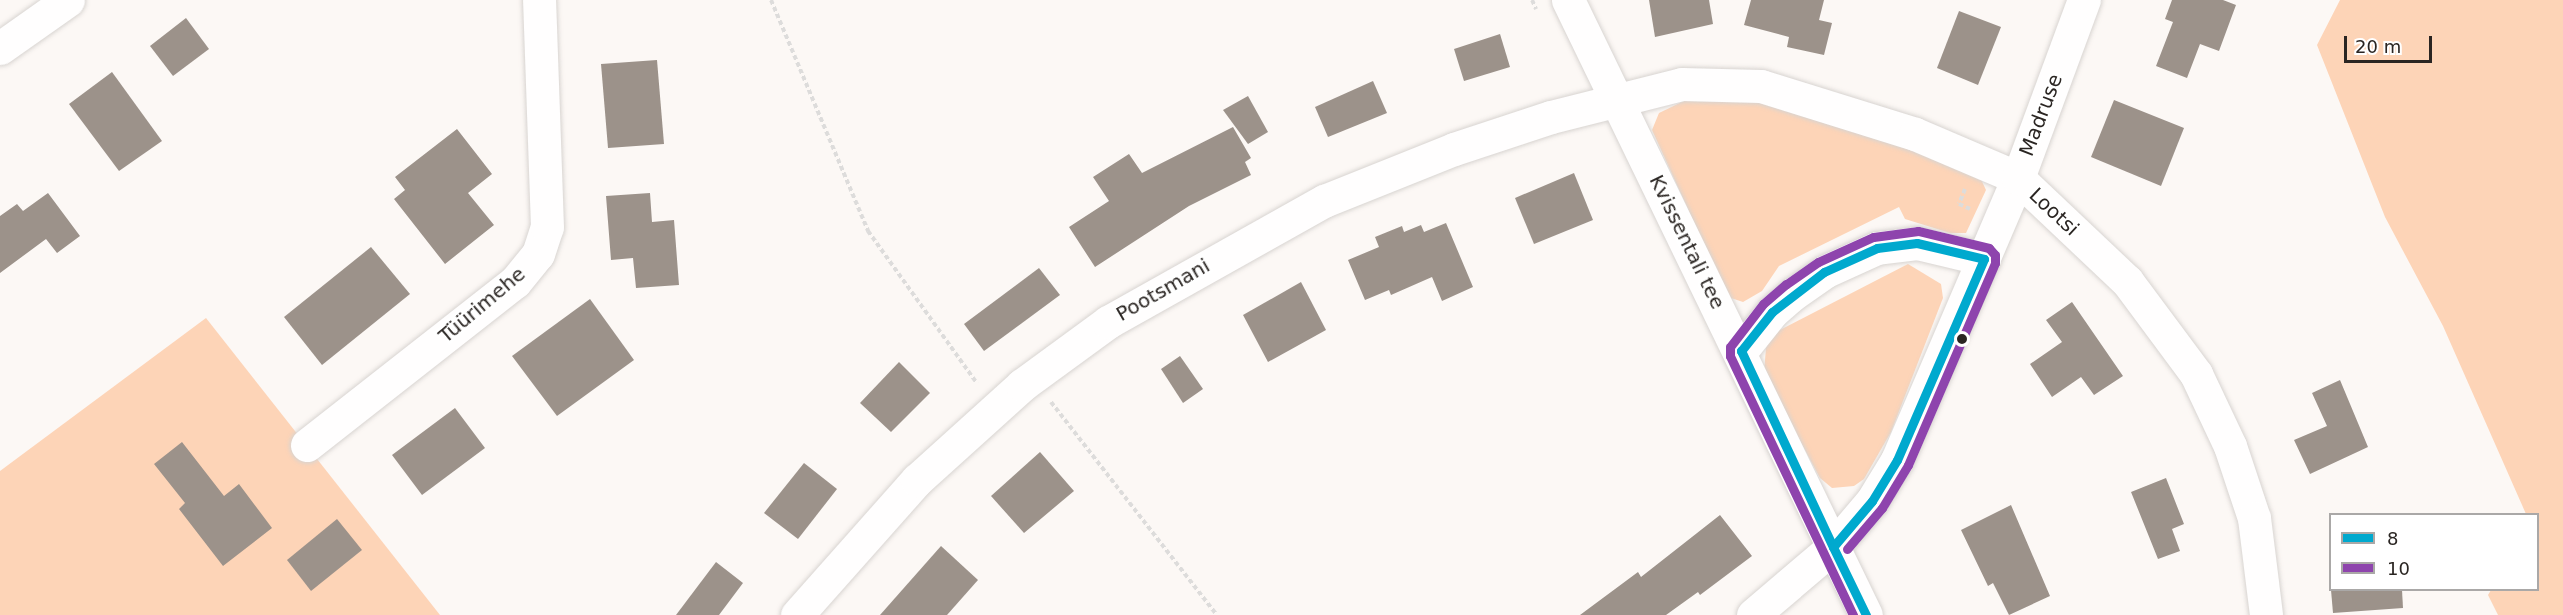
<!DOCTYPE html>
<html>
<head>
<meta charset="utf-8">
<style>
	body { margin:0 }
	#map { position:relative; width:2563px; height:615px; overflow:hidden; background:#fcf8f5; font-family:"DejaVu Sans",sans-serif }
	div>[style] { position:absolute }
	.green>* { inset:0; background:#fdd4b7 }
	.building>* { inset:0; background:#9c928a }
	.path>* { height:4px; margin-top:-2px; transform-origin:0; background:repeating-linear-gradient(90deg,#dddcdb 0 4.5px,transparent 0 7.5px) }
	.roads { filter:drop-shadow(0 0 2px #d8d4d1) drop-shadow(0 0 2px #d8d4d1) }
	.street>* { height:33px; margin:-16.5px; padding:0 16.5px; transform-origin:16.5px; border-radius:16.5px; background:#fffefe }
	.bus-1>* { height:9px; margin:-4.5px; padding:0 4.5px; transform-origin:4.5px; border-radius:4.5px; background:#00a9ce }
	.bus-2>* { height:9px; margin:-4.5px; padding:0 4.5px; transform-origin:4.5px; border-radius:4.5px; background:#8e44ad }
	.dots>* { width:16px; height:16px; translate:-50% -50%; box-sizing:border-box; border:3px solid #fff; border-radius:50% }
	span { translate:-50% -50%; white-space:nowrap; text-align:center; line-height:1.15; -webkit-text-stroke:6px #fff; paint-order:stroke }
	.street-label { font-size:20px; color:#2a2522 }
	.legend { position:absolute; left:2329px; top:513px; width:210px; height:78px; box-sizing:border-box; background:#fff; border:2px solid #aaa8a7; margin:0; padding:8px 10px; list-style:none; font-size:18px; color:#2a2522 }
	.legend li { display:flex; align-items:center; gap:12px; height:30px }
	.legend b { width:30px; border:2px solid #aaa8a7 }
	.scale { position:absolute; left:2344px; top:36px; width:88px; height:27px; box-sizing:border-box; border:3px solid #2a2522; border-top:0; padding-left:8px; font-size:18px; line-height:21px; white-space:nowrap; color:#2a2522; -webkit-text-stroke:4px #fff; paint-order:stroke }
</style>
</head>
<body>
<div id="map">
	<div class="green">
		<div style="clip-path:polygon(2340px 0,2563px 0,2563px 615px,2498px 615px,2488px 595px,2491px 590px,2538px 590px,2538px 514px,2526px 514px,2443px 326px,2385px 217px,2317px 45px)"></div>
		<div style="clip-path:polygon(1690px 98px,1757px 102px,1836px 118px,1978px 173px,1986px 190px,1966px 233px,1950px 233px,1905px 219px,1899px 207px,1779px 266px,1762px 291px,1743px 302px,1728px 297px,1652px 130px,1659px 113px)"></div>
		<div style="clip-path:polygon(1908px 264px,1941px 284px,1943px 298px,1891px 432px,1864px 479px,1854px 486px,1832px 488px,1820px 478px,1764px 373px,1766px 348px,1772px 334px)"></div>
		<div style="clip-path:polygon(206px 318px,440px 615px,0 615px,0 471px)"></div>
	</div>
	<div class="building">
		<div style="clip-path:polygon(1649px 0,1709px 0,1713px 24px,1655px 37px)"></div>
		<div style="clip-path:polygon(1751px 0,1824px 0,1819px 20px,1832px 23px,1824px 55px,1787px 47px,1789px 37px,1744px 25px)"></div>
		<div style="clip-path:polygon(2172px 0,2223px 0,2236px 5px,2219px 51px,2200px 44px,2187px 78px,2156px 66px,2173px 22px,2165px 19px)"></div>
		<div style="clip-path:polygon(1959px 11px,2001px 27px,1978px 85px,1937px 68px)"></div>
		<div style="clip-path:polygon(186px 18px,209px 49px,173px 76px,150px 46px)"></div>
		<div style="clip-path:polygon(1500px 34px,1510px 67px,1464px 81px,1454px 49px)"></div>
		<div style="clip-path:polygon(657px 60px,664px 144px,608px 148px,601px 64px)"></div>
		<div style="clip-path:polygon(112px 72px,162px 141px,119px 171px,69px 104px)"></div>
		<div style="clip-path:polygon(1373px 81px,1387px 113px,1328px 137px,1315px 107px)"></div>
		<div style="clip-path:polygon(1248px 96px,1268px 132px,1248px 144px,1223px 110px)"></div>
		<div style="clip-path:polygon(2114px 100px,2184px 128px,2161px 186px,2091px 157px)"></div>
		<div style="clip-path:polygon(1233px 127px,1251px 158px,1245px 162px,1251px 175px,1189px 206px,1095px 267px,1069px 227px,1109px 201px,1093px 177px,1129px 154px,1142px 173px)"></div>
		<div style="clip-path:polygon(457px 129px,492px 174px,468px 193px,494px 225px,445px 264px,394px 199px,405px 190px,395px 177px)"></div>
		<div style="clip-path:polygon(1574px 173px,1593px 220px,1534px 244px,1515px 198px)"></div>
		<div style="clip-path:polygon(48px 193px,80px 236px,57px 253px,46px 239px,0 273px,0 216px,17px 204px,23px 211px)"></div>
		<div style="clip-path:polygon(650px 193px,652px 222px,674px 220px,679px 285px,636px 288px,633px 258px,611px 260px,606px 196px)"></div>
		<div style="clip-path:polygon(1446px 223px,1473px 287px,1442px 301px,1432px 277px,1391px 295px,1389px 290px,1365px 300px,1348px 260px,1379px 247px,1375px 237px,1402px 226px,1404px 232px,1421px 225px,1424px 232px)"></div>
		<div style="clip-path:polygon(371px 247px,410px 294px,322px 365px,284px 317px)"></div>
		<div style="clip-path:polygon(1039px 268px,1060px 295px,984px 351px,964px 324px)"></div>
		<div style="clip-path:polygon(1301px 282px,1326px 330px,1268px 362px,1243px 315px)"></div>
		<div style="clip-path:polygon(590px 299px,634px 360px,557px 416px,512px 356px)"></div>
		<div style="clip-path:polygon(2072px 302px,2123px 376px,2094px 395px,2081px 377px,2052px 397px,2030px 364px,2062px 342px,2046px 320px)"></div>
		<div style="clip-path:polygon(1180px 356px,1203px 389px,1183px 403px,1161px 369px)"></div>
		<div style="clip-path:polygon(899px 362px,930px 393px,891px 432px,860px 403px)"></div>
		<div style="clip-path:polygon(2340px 380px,2368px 447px,2310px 474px,2294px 440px,2327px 426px,2312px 393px)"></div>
		<div style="clip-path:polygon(455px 408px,485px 448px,422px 495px,392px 455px)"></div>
		<div style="clip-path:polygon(182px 442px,224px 496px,239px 484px,272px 528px,223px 566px,179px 509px,185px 503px,154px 464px)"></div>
		<div style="clip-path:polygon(1040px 452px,1074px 491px,1024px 533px,991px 496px)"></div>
		<div style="clip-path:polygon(804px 463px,837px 489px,798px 539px,764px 513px)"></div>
		<div style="clip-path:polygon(2166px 478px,2184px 524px,2172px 529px,2180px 551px,2158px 559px,2131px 492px)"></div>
		<div style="clip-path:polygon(2011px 505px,2050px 596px,2009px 615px,1993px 583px,1988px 586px,1961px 530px)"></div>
		<div style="clip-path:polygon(1720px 515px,1752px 556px,1700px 595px,1698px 592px,1666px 615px,1580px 615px,1638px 572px,1641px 577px)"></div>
		<div style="clip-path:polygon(337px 519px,362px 550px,311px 591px,287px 560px)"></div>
		<div style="clip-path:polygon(941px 546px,978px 580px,947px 615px,880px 615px)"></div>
		<div style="clip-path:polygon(716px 562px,743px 583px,719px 615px,676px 615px)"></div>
		<div style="clip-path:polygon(2331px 590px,2402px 590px,2403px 608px,2333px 613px)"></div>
	</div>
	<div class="path">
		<div style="left:771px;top:0;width:251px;rotate:67.2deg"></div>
		<div style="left:868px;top:231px;width:187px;rotate:54.4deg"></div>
		<div style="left:1532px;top:0;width:10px;rotate:66deg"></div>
		<div style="left:1965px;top:189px;width:16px;rotate:112deg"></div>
		<div style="left:1959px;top:204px;width:12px;rotate:24deg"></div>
		<div style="left:1051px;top:402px;width:270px;rotate:52.1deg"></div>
	</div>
	<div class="roads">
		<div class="street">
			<div style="left:1568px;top:0;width:683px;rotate:64.15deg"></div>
			<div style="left:0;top:48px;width:83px;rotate:-35.2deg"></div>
			<div style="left:1741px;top:351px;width:50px;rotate:-51.5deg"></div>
			<div style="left:1772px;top:312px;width:28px;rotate:-41deg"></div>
			<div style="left:1793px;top:294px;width:38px;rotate:-35deg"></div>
			<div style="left:1824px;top:272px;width:58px;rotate:-24.4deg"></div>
			<div style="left:1877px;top:248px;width:40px;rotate:-7.1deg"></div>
			<div style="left:1917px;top:243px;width:69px;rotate:13.4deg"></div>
			<div style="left:307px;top:445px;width:264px;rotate:-38.1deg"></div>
			<div style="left:515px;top:282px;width:36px;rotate:-51deg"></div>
			<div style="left:538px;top:254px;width:28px;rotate:-72deg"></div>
			<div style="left:547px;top:227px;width:227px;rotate:-92deg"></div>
			<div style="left:797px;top:615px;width:181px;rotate:-48.4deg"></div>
			<div style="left:917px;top:480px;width:142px;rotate:-42.1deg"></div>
			<div style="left:1022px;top:385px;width:107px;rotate:-36.2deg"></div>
			<div style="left:1108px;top:322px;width:248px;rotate:-29.3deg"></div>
			<div style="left:1324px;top:201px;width:140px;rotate:-21.8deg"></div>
			<div style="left:1454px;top:149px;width:102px;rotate:-18.3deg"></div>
			<div style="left:1551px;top:117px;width:135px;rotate:-14.1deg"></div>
			<div style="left:1682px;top:84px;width:79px;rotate:1.5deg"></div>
			<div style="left:1761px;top:86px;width:161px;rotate:17.3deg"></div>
			<div style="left:1915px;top:134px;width:112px;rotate:23.1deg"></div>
			<div style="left:2018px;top:178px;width:150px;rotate:43.4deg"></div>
			<div style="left:2127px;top:281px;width:116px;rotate:53.4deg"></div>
			<div style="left:2196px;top:374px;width:80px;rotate:64.7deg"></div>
			<div style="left:2230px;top:446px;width:76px;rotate:71.6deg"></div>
			<div style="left:2254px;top:518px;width:98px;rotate:82.9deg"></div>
			<div style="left:1753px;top:615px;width:105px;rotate:-40.4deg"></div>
			<div style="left:1833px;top:547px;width:60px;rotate:-49.7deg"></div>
			<div style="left:1872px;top:501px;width:48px;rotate:-58.6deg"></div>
			<div style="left:1897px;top:460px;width:307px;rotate:-66.8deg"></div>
			<div style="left:2018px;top:178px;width:190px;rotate:-69.7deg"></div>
		</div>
	</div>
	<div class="bus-1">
		<div style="left:1917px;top:243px;width:69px;rotate:13.4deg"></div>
		<div style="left:1984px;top:259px;width:219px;rotate:113.4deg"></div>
		<div style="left:1897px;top:460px;width:48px;rotate:121.4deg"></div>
		<div style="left:1872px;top:501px;width:60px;rotate:130.3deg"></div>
		<div style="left:1833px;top:547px;width:217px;rotate:-115.1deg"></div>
		<div style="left:1741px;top:351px;width:50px;rotate:-51.5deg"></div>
		<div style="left:1772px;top:312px;width:66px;rotate:-37.6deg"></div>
		<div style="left:1824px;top:272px;width:58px;rotate:-24.4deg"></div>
		<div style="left:1877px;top:248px;width:40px;rotate:-7.1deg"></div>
		<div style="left:1833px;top:547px;width:76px;rotate:64.1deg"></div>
	</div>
	<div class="bus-2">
		<div style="left:1847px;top:549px;width:54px;rotate:-49.5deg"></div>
		<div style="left:1882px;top:508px;width:50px;rotate:-58.8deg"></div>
		<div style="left:1908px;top:465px;width:220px;rotate:-66.7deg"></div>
		<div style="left:1995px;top:263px;width:8px;rotate:-90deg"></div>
		<div style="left:1995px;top:255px;width:9px;rotate:-131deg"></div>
		<div style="left:1989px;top:248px;width:73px;rotate:-166.5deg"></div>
		<div style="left:1918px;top:231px;width:45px;rotate:172.4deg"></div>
		<div style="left:1873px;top:237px;width:60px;rotate:155.6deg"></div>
		<div style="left:1818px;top:262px;width:39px;rotate:145deg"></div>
		<div style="left:1786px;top:284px;width:30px;rotate:139deg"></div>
		<div style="left:1763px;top:304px;width:54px;rotate:127.5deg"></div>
		<div style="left:1730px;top:347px;width:9px;rotate:90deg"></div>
		<div style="left:1730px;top:356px;width:287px;rotate:64.6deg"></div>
	</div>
	<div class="dots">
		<div style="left:1962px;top:339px;background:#2a2522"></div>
	</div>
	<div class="street-label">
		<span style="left:2041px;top:115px;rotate:-69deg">Madruse</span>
		<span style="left:2054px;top:212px;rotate:43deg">Lootsi</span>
		<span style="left:1687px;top:242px;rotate:64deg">Kvissentali tee</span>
		<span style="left:1163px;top:290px;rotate:-30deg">Pootsmani</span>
		<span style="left:482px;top:305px;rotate:-40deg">Tüürimehe</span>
	</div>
	<ul class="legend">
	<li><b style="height:8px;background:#00a9ce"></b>8</li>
	<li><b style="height:8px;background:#8e44ad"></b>10</li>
	</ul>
	<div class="scale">20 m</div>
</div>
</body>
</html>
